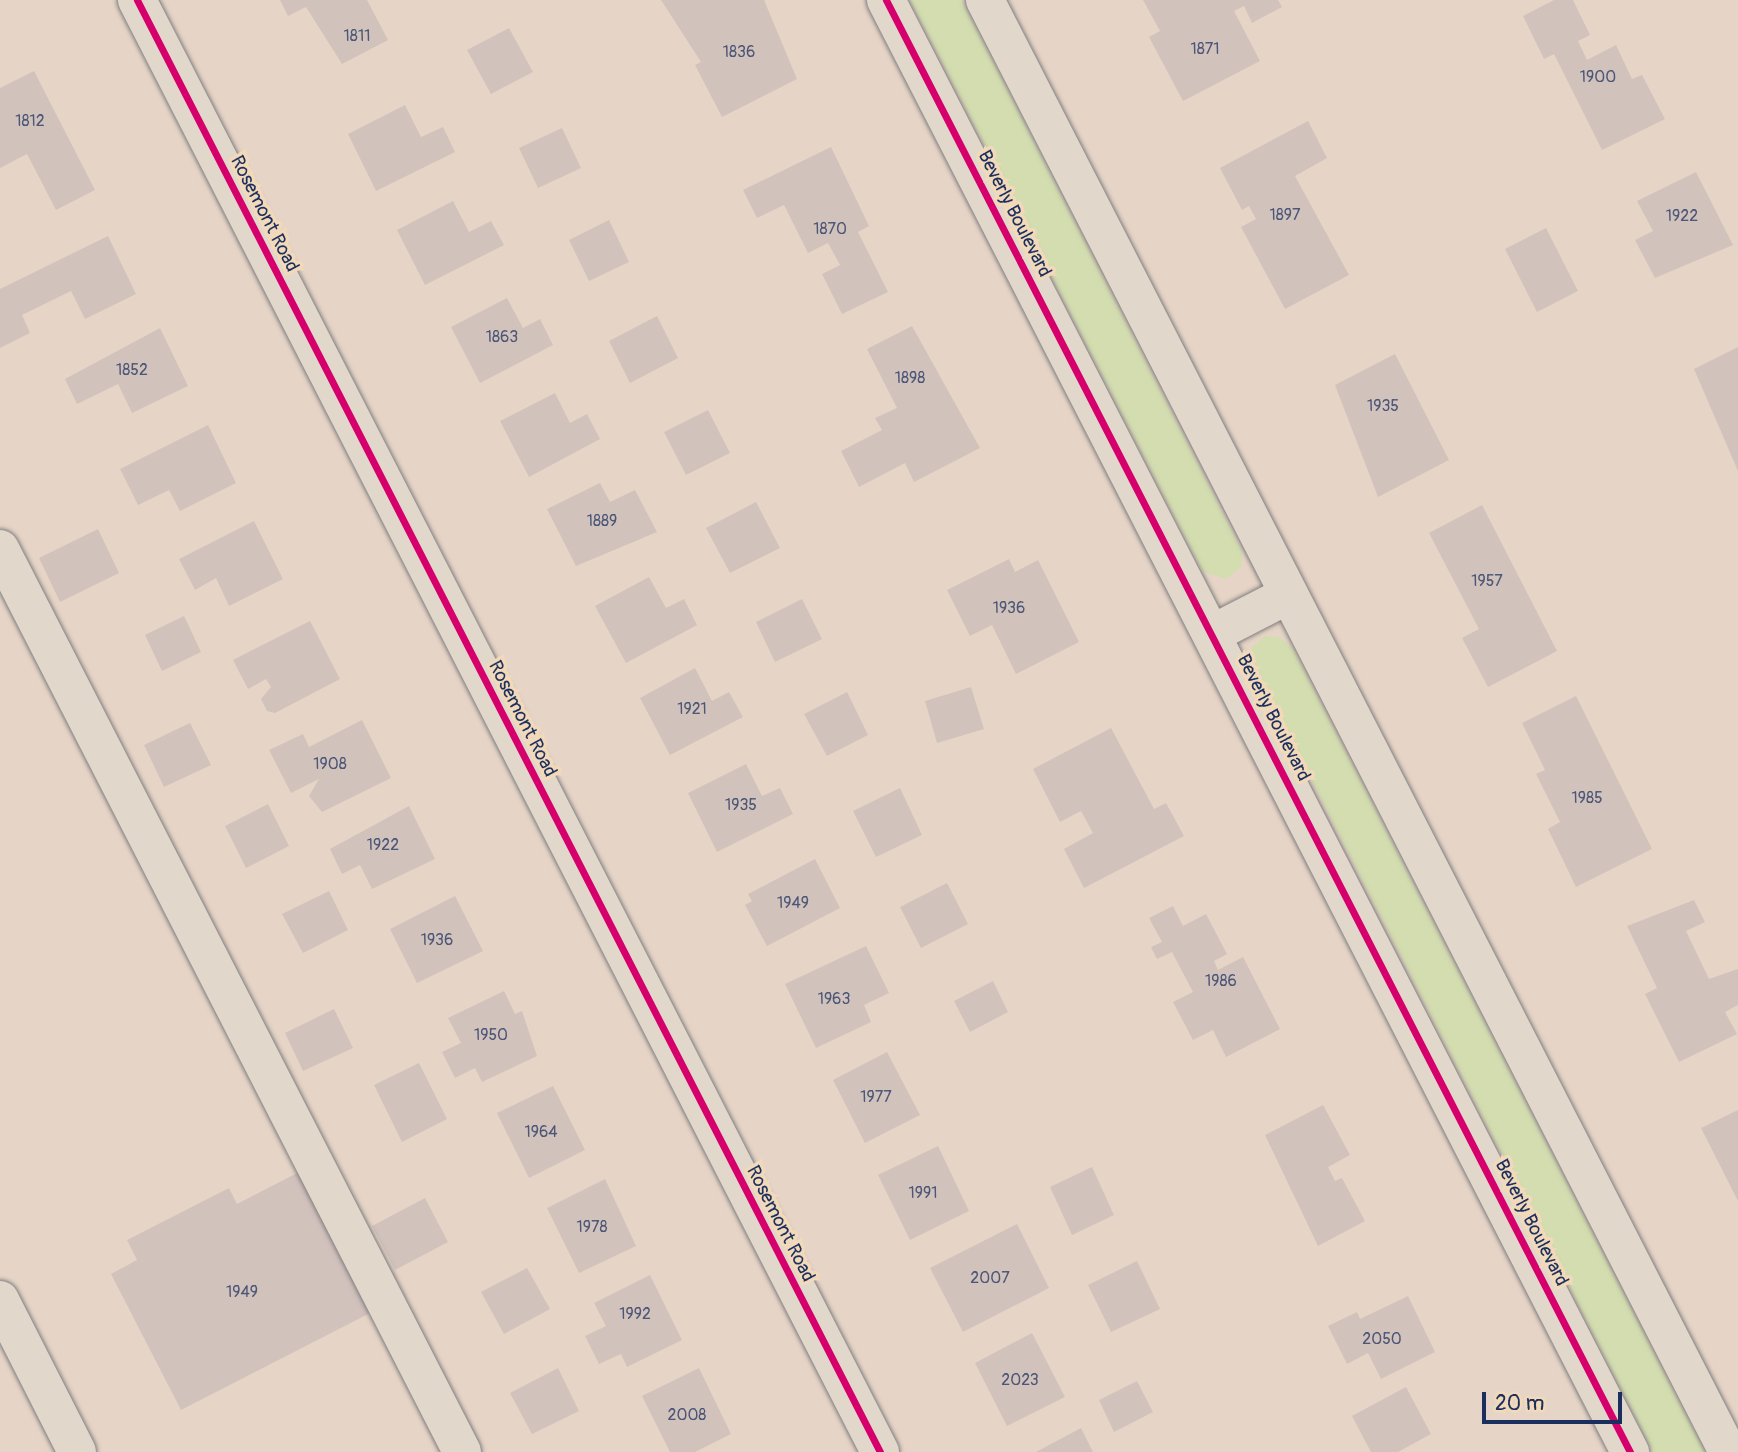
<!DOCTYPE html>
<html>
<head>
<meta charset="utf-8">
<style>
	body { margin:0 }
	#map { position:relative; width:1738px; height:1452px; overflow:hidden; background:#e6d5c6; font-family:Pangolin,sans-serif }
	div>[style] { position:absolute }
	.green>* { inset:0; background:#d3ddaf }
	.building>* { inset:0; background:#d1c2bc }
	.roads { filter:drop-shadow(0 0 2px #827f81) drop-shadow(0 0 2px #827f81) }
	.minor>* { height:38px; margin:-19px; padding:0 19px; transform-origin:19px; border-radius:19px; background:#e1d7cb }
	.major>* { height:38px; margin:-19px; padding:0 19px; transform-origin:19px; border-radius:19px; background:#e1d7cb }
	.cycleway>* { height:7px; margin:-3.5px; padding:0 3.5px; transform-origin:3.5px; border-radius:3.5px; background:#d6006c }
	span { translate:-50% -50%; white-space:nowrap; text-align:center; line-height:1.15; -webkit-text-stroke:7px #f2d9ba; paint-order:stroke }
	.number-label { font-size:16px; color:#4c5677 }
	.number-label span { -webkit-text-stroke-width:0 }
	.street-label { font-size:19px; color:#1b2f5e }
	.scale { position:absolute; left:1482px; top:1392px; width:140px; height:32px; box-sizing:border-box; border:4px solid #1b2f5e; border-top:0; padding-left:9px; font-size:21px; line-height:24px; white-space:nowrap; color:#1b2f5e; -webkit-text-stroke:5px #f2d9ba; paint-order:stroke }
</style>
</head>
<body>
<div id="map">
	<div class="green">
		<div style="clip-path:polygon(910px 0,962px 0,1242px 551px,1242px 566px,1227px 579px,1203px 572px)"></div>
		<div style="clip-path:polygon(1265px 636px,1280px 637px,1293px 649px,1705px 1452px,1653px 1452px,1251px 661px,1252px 647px)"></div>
	</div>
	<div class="building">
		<div style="clip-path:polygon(280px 0,367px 0,388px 40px,342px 64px,306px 7px,288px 16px)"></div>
		<div style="clip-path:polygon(661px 0,764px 0,797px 79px,722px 117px,695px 65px,701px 62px)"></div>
		<div style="clip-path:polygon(1143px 0,1278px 0,1282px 7px,1252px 23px,1244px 6px,1234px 11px,1260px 61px,1183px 101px,1149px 37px,1160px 31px)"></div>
		<div style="clip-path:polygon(1554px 0,1573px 0,1590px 35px,1578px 41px,1587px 60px,1616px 45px,1632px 79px,1642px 75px,1665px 119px,1602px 150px,1554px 54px,1544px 59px,1523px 16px)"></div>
		<div style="clip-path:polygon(509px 28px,533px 72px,491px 94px,467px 50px)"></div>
		<div style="clip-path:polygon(34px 71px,95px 190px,56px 210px,27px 154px,0 168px,0 88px)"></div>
		<div style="clip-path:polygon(405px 105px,421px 137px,443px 127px,455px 152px,376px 191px,348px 134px)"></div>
		<div style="clip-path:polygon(1308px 121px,1327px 158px,1295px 176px,1349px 275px,1285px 309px,1241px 227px,1256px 219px,1249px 206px,1242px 210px,1220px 168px)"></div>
		<div style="clip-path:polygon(562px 128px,581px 168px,538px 188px,519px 148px)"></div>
		<div style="clip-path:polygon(831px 147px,869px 226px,858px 232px,888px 292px,842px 314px,822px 274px,840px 265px,828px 243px,808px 253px,784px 205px,757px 218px,743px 190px)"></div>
		<div style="clip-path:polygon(1696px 172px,1733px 245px,1655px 278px,1635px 240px,1653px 231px,1637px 201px)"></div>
		<div style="clip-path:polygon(453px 201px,469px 232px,491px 221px,504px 245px,425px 285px,397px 230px)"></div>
		<div style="clip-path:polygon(609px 220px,629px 262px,589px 281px,569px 240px)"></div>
		<div style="clip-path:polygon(1546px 228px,1578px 291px,1537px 312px,1505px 249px)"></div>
		<div style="clip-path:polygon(108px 236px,136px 294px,85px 319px,71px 291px,22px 315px,30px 333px,0 348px,0 289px)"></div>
		<div style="clip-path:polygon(507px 298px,523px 328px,540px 319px,553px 345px,480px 383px,451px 327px)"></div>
		<div style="clip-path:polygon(657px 316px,678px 358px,630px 383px,609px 341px)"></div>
		<div style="clip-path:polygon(912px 326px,980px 448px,914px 482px,905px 463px,859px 487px,841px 451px,882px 430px,875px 418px,897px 408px,867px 349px)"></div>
		<div style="clip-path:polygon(160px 328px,188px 386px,132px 413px,118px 384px,77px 404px,65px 379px)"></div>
		<div style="clip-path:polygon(1738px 347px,1738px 471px,1694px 369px)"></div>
		<div style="clip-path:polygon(1395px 354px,1449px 460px,1378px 497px,1335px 385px)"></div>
		<div style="clip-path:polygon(555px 393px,570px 423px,587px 414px,600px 439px,529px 477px,500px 421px)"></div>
		<div style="clip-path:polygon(708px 410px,730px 453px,686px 475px,664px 432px)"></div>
		<div style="clip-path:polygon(208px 425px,236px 483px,180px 511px,169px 490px,138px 505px,120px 469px)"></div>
		<div style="clip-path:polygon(600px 483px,610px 502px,635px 490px,657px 532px,576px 566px,547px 509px)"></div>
		<div style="clip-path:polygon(756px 502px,780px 548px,730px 573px,706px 528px)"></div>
		<div style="clip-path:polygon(1482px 505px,1557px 651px,1488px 687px,1462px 638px,1479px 629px,1429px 533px)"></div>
		<div style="clip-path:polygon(254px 521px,283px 579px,229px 606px,216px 578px,195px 590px,179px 559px)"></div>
		<div style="clip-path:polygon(98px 529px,119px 573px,60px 602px,39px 558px)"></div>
		<div style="clip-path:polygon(1009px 559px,1015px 572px,1038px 560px,1079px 642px,1016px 674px,992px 625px,970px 636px,947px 590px)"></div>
		<div style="clip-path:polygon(649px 577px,666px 608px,684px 599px,697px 625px,626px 663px,595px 606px)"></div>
		<div style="clip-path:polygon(802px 599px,822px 639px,775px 662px,756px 622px)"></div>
		<div style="clip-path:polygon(184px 616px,201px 652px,162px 671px,145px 635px)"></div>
		<div style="clip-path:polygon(310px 621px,340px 679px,275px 713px,267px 711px,261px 699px,271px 687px,266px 679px,248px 689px,233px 660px)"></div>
		<div style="clip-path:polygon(695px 668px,712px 701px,729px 692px,743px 717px,670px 755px,640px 698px)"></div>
		<div style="clip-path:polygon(971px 687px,984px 729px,937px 743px,925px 701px)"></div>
		<div style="clip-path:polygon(847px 692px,868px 735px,827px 756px,804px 714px)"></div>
		<div style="clip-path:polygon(1576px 696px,1652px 849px,1576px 887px,1548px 829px,1560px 822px,1536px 774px,1545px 770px,1522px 723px)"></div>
		<div style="clip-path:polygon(362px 720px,391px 778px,322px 812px,309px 796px,319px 779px,291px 793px,269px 750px,303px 734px,309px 747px)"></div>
		<div style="clip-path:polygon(190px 723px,211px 765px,164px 787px,144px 745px)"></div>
		<div style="clip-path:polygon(1111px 728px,1154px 809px,1166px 803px,1184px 836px,1084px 888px,1064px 849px,1093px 833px,1081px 811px,1060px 822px,1033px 769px)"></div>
		<div style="clip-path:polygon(746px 764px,762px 796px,780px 788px,793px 814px,717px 852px,688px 793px)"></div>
		<div style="clip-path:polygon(900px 788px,922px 835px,876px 857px,853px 811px)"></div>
		<div style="clip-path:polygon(268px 804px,289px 846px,246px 868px,225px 826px)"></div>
		<div style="clip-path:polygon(409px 806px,435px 859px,372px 889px,360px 865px,342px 874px,330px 849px)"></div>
		<div style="clip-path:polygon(815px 859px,840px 908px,767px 946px,745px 905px,752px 901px,748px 894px)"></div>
		<div style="clip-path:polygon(947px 883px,968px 924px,921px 948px,900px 907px)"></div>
		<div style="clip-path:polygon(329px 891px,348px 930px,303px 953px,282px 914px)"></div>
		<div style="clip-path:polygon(455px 896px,483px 951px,417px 983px,390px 929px)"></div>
		<div style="clip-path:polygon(1694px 900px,1705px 922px,1686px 931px,1709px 979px,1738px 969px,1738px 1005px,1725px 1012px,1737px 1034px,1679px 1062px,1645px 994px,1657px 988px,1627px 926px)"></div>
		<div style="clip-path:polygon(1173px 906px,1183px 926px,1206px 914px,1227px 954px,1214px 961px,1218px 970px,1243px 957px,1280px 1029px,1226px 1057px,1213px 1030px,1193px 1040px,1173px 1002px,1193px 992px,1172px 952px,1157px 959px,1151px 947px,1162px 942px,1149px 918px)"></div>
		<div style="clip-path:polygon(866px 946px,889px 993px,864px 1005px,871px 1022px,816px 1048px,785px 984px)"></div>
		<div style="clip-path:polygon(993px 981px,1008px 1012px,970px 1032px,954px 1001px)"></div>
		<div style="clip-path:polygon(504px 991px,515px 1014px,522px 1011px,537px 1056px,482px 1082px,475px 1068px,455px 1078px,442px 1052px,461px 1043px,448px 1018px)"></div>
		<div style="clip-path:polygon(334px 1009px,353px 1048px,303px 1071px,285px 1033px)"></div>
		<div style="clip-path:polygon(887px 1052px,920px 1115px,865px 1143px,833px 1080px)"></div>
		<div style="clip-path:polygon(419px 1063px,447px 1119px,402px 1142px,374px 1085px)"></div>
		<div style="clip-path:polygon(553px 1086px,585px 1150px,529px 1178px,497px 1113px)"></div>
		<div style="clip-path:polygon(1323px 1105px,1350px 1155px,1328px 1167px,1335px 1181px,1342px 1178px,1365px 1221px,1318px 1246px,1265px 1135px)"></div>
		<div style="clip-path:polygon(1738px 1110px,1738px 1201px,1701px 1128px)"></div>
		<div style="clip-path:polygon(938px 1146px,969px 1211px,910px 1240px,878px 1175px)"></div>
		<div style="clip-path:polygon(1092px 1167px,1114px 1215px,1072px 1235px,1050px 1187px)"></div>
		<div style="clip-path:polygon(301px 1171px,374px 1311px,181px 1410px,111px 1274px,137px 1260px,127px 1240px,229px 1188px,237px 1204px)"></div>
		<div style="clip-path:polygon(605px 1179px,636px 1246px,579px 1273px,547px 1208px)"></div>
		<div style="clip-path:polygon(425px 1198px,448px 1242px,395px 1270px,372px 1226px)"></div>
		<div style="clip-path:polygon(1017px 1224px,1049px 1288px,963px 1332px,930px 1268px)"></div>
		<div style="clip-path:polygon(1137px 1261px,1160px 1309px,1111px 1332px,1088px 1285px)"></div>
		<div style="clip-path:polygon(527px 1268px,550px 1309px,504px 1334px,481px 1292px)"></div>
		<div style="clip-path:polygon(650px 1275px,682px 1340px,627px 1367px,621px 1354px,599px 1364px,585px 1336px,606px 1326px,594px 1303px)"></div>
		<div style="clip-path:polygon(1408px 1296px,1435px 1352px,1381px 1379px,1368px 1353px,1347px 1364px,1328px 1326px,1357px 1312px,1360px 1319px)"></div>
		<div style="clip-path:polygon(1032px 1333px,1065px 1397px,1007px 1426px,975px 1363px)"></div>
		<div style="clip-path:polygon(558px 1368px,579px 1411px,532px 1434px,510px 1393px)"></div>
		<div style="clip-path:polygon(699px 1368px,731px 1434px,695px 1452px,670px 1452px,642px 1396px)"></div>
		<div style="clip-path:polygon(1137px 1381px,1153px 1412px,1114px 1432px,1099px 1400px)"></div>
		<div style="clip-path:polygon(1406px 1387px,1431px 1434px,1398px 1452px,1371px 1452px,1352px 1416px)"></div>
		<div style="clip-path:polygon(1081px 1428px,1093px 1452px,1036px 1452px)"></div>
	</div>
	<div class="roads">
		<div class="minor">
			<div style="left:137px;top:0;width:1631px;rotate:62.9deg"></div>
			<div style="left:886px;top:0;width:1632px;rotate:62.87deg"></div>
			<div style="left:985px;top:0;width:1631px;rotate:62.9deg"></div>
			<div style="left:0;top:549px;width:1014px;rotate:62.9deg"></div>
			<div style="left:1212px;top:634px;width:85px;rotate:-27.2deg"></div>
		</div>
		<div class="major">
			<div style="left:0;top:1300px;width:170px;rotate:63.1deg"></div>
		</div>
	</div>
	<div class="cycleway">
		<div style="left:137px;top:0;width:1631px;rotate:62.9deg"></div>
		<div style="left:886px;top:0;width:1632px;rotate:62.87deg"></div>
	</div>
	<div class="number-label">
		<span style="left:357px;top:36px">1811</span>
		<span style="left:1205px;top:49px">1871</span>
		<span style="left:739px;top:52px">1836</span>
		<span style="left:1598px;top:77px">1900</span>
		<span style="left:30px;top:121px">1812</span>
		<span style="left:1285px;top:215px">1897</span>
		<span style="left:1682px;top:216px">1922</span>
		<span style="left:830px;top:229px">1870</span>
		<span style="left:502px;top:337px">1863</span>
		<span style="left:132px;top:370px">1852</span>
		<span style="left:910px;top:378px">1898</span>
		<span style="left:1383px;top:406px">1935</span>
		<span style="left:602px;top:521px">1889</span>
		<span style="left:1487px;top:581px">1957</span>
		<span style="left:1009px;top:608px">1936</span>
		<span style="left:692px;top:709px">1921</span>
		<span style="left:330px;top:764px">1908</span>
		<span style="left:1587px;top:798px">1985</span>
		<span style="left:741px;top:805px">1935</span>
		<span style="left:383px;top:845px">1922</span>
		<span style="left:793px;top:903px">1949</span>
		<span style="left:437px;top:940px">1936</span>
		<span style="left:1221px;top:981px">1986</span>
		<span style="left:834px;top:999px">1963</span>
		<span style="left:491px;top:1035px">1950</span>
		<span style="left:876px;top:1097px">1977</span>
		<span style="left:541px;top:1132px">1964</span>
		<span style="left:923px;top:1193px">1991</span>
		<span style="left:592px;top:1227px">1978</span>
		<span style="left:990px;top:1278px">2007</span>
		<span style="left:242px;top:1292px">1949</span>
		<span style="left:635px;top:1314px">1992</span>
		<span style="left:1382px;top:1339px">2050</span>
		<span style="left:1020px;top:1380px">2023</span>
		<span style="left:687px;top:1415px">2008</span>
	</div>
	<div class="street-label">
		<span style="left:264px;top:214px;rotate:63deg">Rosemont Road</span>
		<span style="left:1014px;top:214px;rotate:63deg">Beverly Boulevard</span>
		<span style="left:1273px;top:718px;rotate:63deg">Beverly Boulevard</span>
		<span style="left:522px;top:719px;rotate:63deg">Rosemont Road</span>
		<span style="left:1531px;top:1223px;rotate:63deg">Beverly Boulevard</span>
		<span style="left:780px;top:1224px;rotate:63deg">Rosemont Road</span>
	</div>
	<div class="scale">20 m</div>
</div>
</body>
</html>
